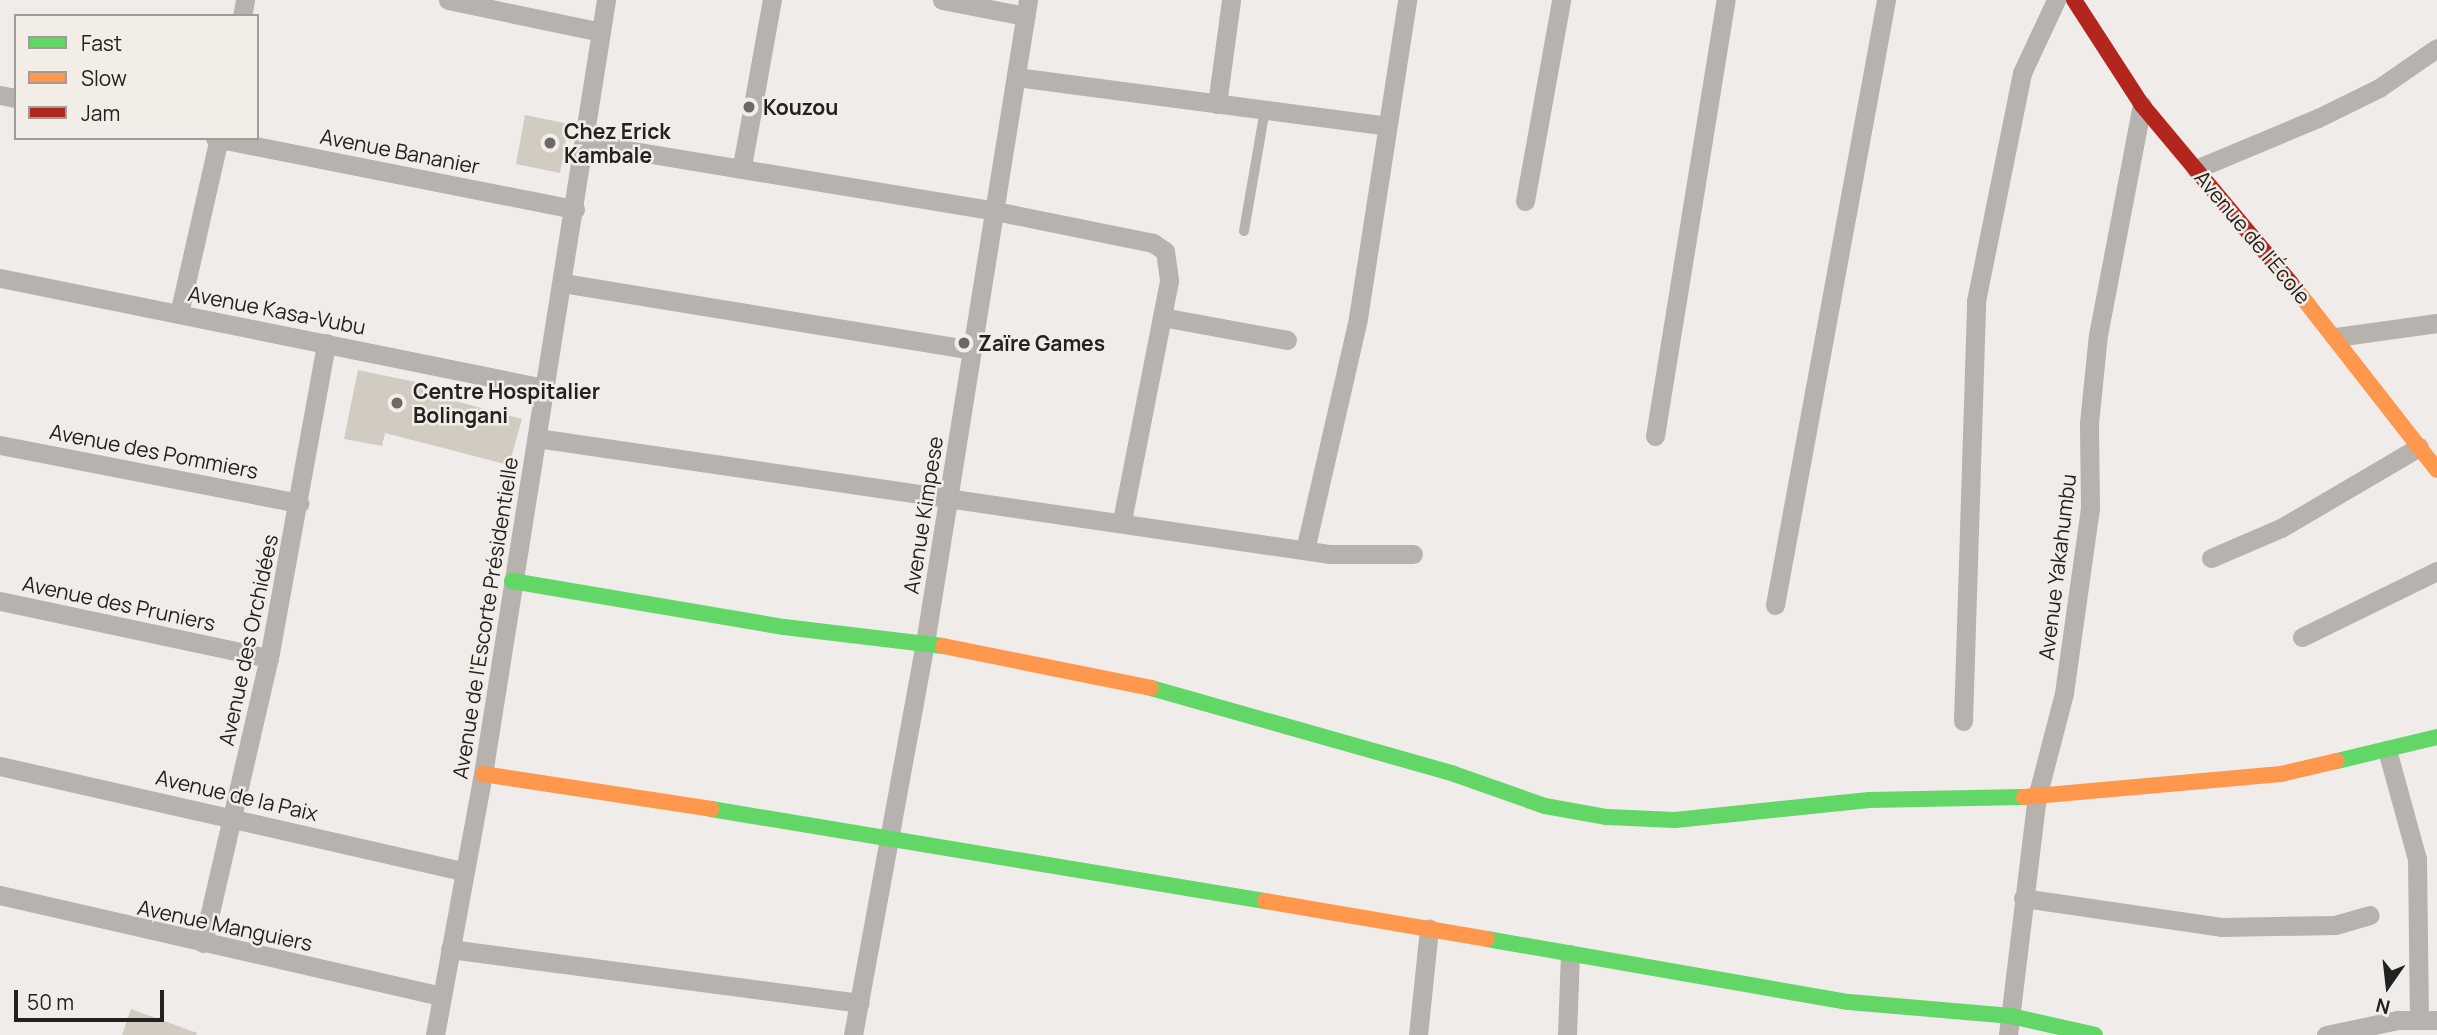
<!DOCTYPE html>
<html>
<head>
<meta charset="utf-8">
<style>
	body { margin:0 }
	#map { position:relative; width:2437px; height:1035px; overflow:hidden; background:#efece9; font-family:Manrope,sans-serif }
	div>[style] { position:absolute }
	.building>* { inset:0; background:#d2cbc2 }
	.lane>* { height:10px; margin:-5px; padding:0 5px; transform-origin:5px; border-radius:5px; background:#b6b2ae }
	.street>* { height:19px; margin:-9.5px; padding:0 9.5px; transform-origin:9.5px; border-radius:9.5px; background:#b6b2ae }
	.fast>* { height:16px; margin:-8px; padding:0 8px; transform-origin:8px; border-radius:8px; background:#63d668 }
	.slow>* { height:16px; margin:-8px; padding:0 8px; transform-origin:8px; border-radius:8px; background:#ff974d }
	.jam>* { height:16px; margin:-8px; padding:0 8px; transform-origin:8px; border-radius:8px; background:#b3261e }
	.dots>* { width:19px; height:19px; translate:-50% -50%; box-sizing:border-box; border:4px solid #f2ede6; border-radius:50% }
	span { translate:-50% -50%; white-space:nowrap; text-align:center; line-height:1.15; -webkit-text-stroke:5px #f2ede6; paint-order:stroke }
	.poi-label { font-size:21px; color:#242220; font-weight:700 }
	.left { translate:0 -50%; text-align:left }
	.street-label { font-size:21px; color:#242220 }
	.legend { position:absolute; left:14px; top:14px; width:245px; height:126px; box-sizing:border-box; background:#f2ede6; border:2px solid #a09c97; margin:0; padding:9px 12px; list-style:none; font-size:21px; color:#242220 }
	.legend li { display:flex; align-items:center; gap:14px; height:35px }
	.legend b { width:35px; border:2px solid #a09c97 }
	.north { position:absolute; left:2353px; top:951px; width:70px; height:70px; -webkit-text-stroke:5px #f2ede6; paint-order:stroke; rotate:194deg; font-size:19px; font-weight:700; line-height:28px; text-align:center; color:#242220 }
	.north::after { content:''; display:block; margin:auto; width:24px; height:32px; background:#242220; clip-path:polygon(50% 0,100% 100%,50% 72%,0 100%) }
	.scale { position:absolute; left:14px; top:990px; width:150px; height:32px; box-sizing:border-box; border:4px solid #242220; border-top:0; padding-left:9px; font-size:21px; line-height:24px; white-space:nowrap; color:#242220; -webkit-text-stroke:5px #f2ede6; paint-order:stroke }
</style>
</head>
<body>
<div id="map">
	<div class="building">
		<div style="clip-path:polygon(525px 115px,569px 124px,560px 173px,516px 164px)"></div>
		<div style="clip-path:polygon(358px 370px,435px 386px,433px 395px,522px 419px,509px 465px,385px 433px,382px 446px,344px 439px)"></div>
		<div style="clip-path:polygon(131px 1009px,197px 1033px,196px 1035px,122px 1035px)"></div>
	</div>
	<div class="lane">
		<div style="left:1244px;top:231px;width:123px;rotate:-80.2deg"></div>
	</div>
	<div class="street">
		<div style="left:448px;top:0;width:156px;rotate:11.8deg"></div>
		<div style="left:942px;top:0;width:85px;rotate:10.9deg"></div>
		<div style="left:242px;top:16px;width:16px;rotate:-79deg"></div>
		<div style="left:1016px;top:77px;width:373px;rotate:7.5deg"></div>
		<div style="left:0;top:95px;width:16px;rotate:11deg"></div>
		<div style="left:1217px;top:104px;width:105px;rotate:-82.3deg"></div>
		<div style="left:215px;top:138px;width:367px;rotate:11.2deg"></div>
		<div style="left:585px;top:143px;width:416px;rotate:9.4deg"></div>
		<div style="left:995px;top:211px;width:161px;rotate:11.4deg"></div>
		<div style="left:1153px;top:243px;width:14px;rotate:34deg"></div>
		<div style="left:1165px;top:251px;width:30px;rotate:82deg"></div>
		<div style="left:1169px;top:281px;width:244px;rotate:101.1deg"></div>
		<div style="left:742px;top:166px;width:169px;rotate:-79.8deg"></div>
		<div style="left:2196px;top:169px;width:132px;rotate:-22.7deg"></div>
		<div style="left:2318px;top:118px;width:68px;rotate:-26.2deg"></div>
		<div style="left:2379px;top:88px;width:70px;rotate:-34.6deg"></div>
		<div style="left:1525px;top:201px;width:204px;rotate:-79.8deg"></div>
		<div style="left:0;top:278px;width:555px;rotate:11.43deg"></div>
		<div style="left:563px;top:283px;width:413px;rotate:9.3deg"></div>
		<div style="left:179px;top:314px;width:180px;rotate:-77.2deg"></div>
		<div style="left:1162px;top:317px;width:127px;rotate:10.4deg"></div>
		<div style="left:2336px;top:337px;width:102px;rotate:-7.9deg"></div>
		<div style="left:1655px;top:436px;width:442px;rotate:-80.8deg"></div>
		<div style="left:537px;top:438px;width:800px;rotate:8.33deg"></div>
		<div style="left:1329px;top:554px;width:84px"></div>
		<div style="left:0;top:445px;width:305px;rotate:11deg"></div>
		<div style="left:1305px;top:550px;width:238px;rotate:-77.1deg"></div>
		<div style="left:1358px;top:318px;width:322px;rotate:-81.2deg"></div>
		<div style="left:2211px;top:558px;width:76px;rotate:-23.2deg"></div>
		<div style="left:2281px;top:528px;width:160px;rotate:-30.4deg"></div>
		<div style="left:0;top:601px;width:275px;rotate:12deg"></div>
		<div style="left:1775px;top:605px;width:615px;rotate:-79.6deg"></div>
		<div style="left:2302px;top:637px;width:150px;rotate:-26.1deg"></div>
		<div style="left:1963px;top:721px;width:420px;rotate:-88.2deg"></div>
		<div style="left:1976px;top:301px;width:233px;rotate:-78.6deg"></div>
		<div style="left:2022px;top:73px;width:81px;rotate:-65deg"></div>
		<div style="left:2387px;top:750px;width:113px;rotate:74.6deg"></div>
		<div style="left:2417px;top:859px;width:160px;rotate:89.3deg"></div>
		<div style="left:0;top:766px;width:475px;rotate:12.8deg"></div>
		<div style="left:0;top:895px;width:453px;rotate:12.9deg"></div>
		<div style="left:2023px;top:898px;width:200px;rotate:8.3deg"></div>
		<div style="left:2221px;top:927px;width:114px;rotate:-1deg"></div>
		<div style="left:2335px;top:925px;width:36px;rotate:-16deg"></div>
		<div style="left:203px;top:943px;width:293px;rotate:-77deg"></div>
		<div style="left:269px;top:658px;width:320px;rotate:-79.7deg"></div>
		<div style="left:450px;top:949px;width:413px;rotate:7.5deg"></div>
		<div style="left:435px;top:1035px;width:265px;rotate:-79.6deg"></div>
		<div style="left:483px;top:774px;width:784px;rotate:-80.97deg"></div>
		<div style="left:853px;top:1035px;width:399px;rotate:-79.6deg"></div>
		<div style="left:925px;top:643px;width:651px;rotate:-80.9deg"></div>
		<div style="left:1418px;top:1035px;width:107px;rotate:-84.1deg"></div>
		<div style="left:1567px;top:1035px;width:81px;rotate:-87.9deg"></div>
		<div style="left:2008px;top:1035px;width:240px;rotate:-83.1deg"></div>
		<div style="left:2037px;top:797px;width:107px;rotate:-75.4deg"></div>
		<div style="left:2064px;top:693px;width:186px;rotate:-82deg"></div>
		<div style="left:2090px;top:509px;width:86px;rotate:-90.7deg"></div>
		<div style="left:2089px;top:423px;width:88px;rotate:-84.2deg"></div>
		<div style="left:2098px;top:335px;width:234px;rotate:-79.2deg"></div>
		<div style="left:2326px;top:1035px;width:74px;rotate:-11.8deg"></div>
		<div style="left:2398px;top:1020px;width:39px"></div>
	</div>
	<div class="fast">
		<div style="left:512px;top:581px;width:276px;rotate:9.6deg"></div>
		<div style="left:784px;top:627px;width:160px;rotate:6.8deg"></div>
		<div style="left:1151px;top:688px;width:315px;rotate:15.8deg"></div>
		<div style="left:1454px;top:774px;width:96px;rotate:19.4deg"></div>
		<div style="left:1545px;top:806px;width:63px;rotate:10.1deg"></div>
		<div style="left:1607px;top:817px;width:68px;rotate:2.5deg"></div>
		<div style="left:1675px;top:820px;width:195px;rotate:-5.9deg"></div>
		<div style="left:1869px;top:800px;width:155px;rotate:-1.1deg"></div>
		<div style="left:2337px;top:761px;width:103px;rotate:-13.5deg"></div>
		<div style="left:711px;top:809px;width:562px;rotate:9.43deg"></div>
		<div style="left:1487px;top:939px;width:367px;rotate:9.9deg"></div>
		<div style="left:1849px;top:1002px;width:163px;rotate:4.9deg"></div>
		<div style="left:2011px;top:1016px;width:86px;rotate:12.7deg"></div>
	</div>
	<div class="slow">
		<div style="left:2291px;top:283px;width:237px;rotate:52deg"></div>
		<div style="left:943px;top:646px;width:212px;rotate:11.4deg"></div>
		<div style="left:483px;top:774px;width:231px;rotate:8.7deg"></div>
		<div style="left:2024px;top:797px;width:258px;rotate:-5.1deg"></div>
		<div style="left:2281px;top:774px;width:57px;rotate:-13.1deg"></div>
		<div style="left:1265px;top:901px;width:225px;rotate:9.7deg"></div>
	</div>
	<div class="jam">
		<div style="left:2074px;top:0;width:125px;rotate:57.1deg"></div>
		<div style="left:2142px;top:105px;width:232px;rotate:50.1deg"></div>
	</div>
	<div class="dots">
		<div style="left:749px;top:107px;background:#6b6966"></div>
		<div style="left:550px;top:143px;background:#6b6966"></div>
		<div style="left:964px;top:343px;background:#6b6966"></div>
		<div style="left:397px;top:403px;background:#6b6966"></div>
	</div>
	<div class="poi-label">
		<span class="left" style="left:763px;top:107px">Kouzou</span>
		<span class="left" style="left:564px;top:143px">Chez Erick<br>Kambale</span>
		<span class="left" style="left:978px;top:343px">Zaïre Games</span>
		<span class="left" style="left:413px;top:403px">Centre Hospitalier<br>Bolingani</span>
	</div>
	<div class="street-label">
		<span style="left:400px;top:151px;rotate:11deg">Avenue Bananier</span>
		<span style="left:2253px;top:237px;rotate:50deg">Avenue de l'École</span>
		<span style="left:277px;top:310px;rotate:11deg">Avenue Kasa-Vubu</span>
		<span style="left:154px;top:451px;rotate:11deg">Avenue des Pommiers</span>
		<span style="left:923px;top:515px;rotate:-81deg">Avenue Kimpese</span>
		<span style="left:2057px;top:567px;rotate:-83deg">Avenue Yakahumbu</span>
		<span style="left:119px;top:603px;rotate:12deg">Avenue des Pruniers</span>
		<span style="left:485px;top:618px;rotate:-81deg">Avenue de l'Escorte Présidentielle</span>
		<span style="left:248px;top:640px;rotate:-78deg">Avenue des Orchidées</span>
		<span style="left:237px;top:795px;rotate:13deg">Avenue de la Paix</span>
		<span style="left:225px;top:925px;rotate:12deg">Avenue Manguiers</span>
	</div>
	<ul class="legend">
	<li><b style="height:9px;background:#63d668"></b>Fast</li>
	<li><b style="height:9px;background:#ff974d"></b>Slow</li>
	<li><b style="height:9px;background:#b3261e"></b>Jam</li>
	</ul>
	<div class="north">N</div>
	<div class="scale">50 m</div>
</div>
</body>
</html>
